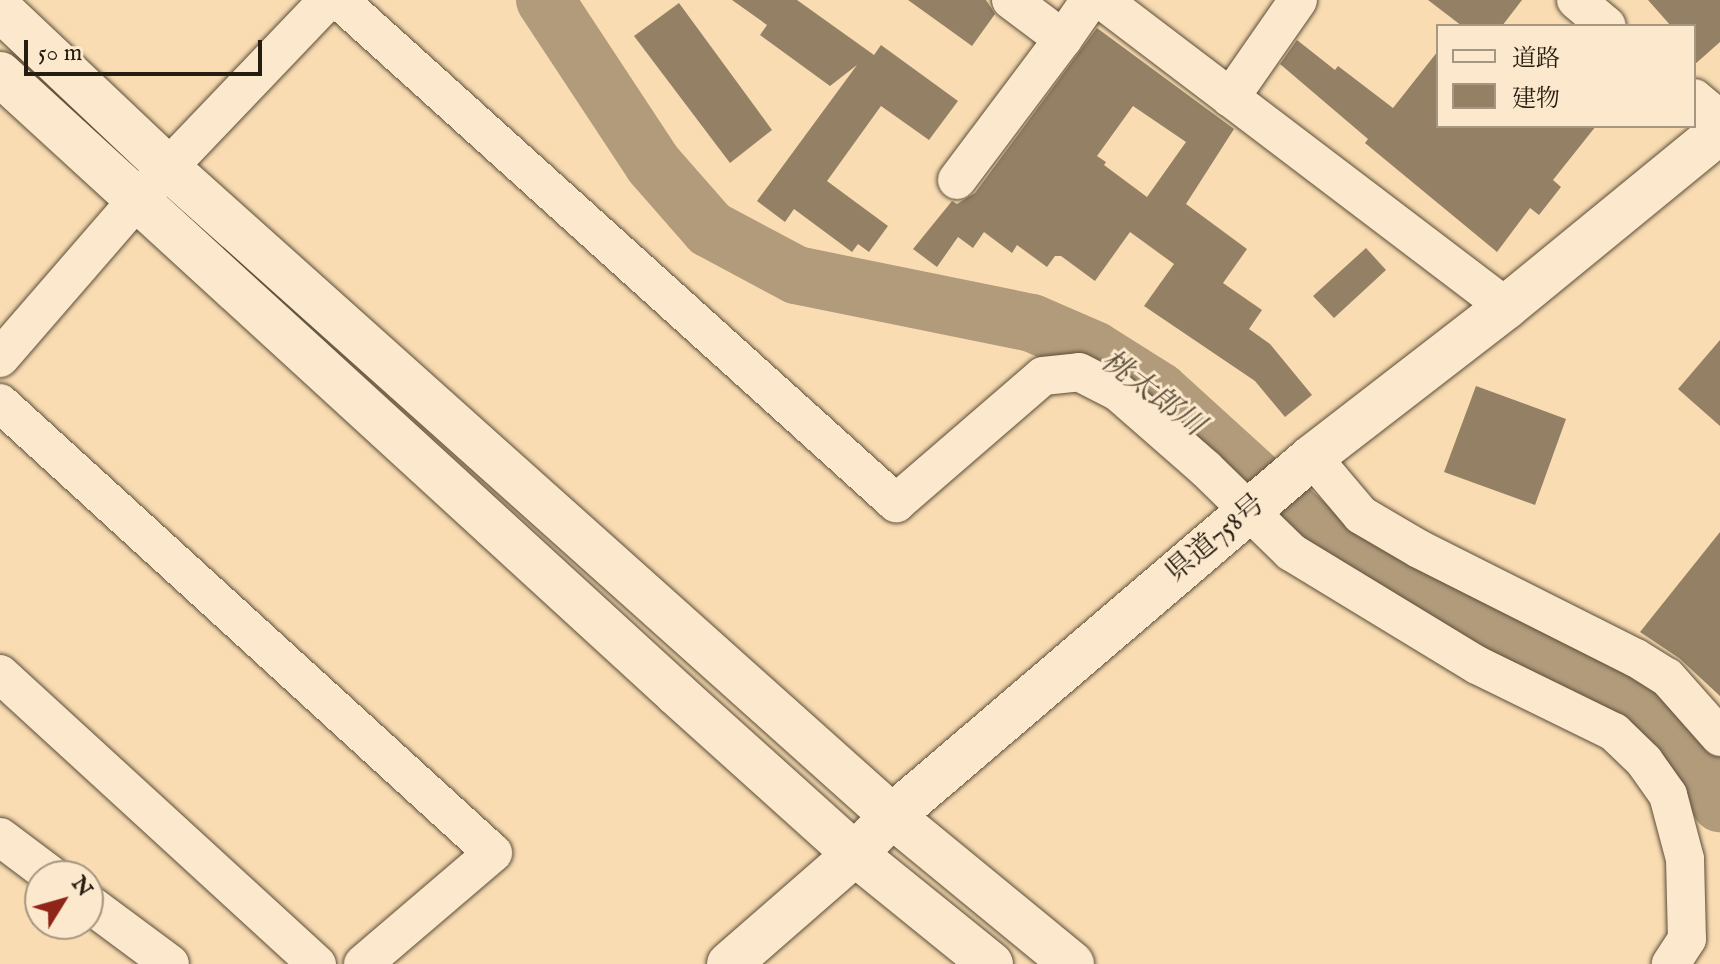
<!DOCTYPE html>
<html>
<head>
<meta charset="utf-8">
<style>
	body { margin:0 }
	#map { position:relative; width:1720px; height:964px; overflow:hidden; background:#f9dcb2; font-family:"IM FELL English","Noto Serif JP",serif }
	div>[style] { position:absolute }
	.river>* { height:58px; margin:-29px; padding:0 29px; transform-origin:29px; border-radius:29px; background:#b19b7b }
	.building>* { inset:0; background:#948065 }
	.roads { filter:drop-shadow(0 0 2px #5b4d39) drop-shadow(0 0 2px #5b4d39) }
	.street>* { height:38px; margin:-19px; padding:0 19px; transform-origin:19px; border-radius:19px; background:#fbe8cd }
	.secondary>* { height:44px; margin:-22px; padding:0 22px; transform-origin:22px; border-radius:22px; background:#fbe8cd }
	span { translate:-50% -50%; white-space:nowrap; text-align:center; line-height:1.15; -webkit-text-stroke:6px #fbe8cd; paint-order:stroke }
	.street-label { font-size:28px; color:#261d11 }
	.water-label { font-size:30px; color:#5e4f3b; font-style:italic }
	.legend { position:absolute; left:1436px; top:24px; width:260px; height:104px; box-sizing:border-box; background:#fbe8cd; border:2px solid #a69782; margin:0; padding:10px 14px; list-style:none; font-size:24px; color:#261d11 }
	.legend li { display:flex; align-items:center; gap:16px; height:40px }
	.legend b { width:40px; border:2px solid #a69782 }
	.north { position:absolute; left:24px; top:860px; width:80px; height:80px; box-sizing:border-box; background:#fbe8cd; border:2px solid #a69782; border-radius:50%; rotate:53deg; font-size:22px; font-weight:700; line-height:32px; text-align:center; color:#261d11 }
	.north::after { content:''; display:block; margin:auto; width:28px; height:36px; background:#8f2418; clip-path:polygon(50% 0,100% 100%,50% 72%,0 100%) }
	.scale { position:absolute; left:24px; top:40px; width:238px; height:36px; box-sizing:border-box; border:4px solid #261d11; border-top:0; padding-left:10px; font-size:24px; line-height:28px; white-space:nowrap; color:#261d11; -webkit-text-stroke:6px #fbe8cd; paint-order:stroke }
</style>
</head>
<body>
<div id="map">
	<div class="river">
		<div style="left:545px;top:0;width:196px;rotate:56.6deg"></div>
		<div style="left:653px;top:164px;width:86px;rotate:48.8deg"></div>
		<div style="left:710px;top:229px;width:98px;rotate:28.1deg"></div>
		<div style="left:796px;top:275px;width:241px;rotate:11.5deg"></div>
		<div style="left:1032px;top:323px;width:68px;rotate:23.5deg"></div>
		<div style="left:1094px;top:350px;width:77px;rotate:32.2deg"></div>
		<div style="left:1159px;top:391px;width:207px;rotate:42.3deg"></div>
		<div style="left:1312px;top:530px;width:78px;rotate:32.5deg"></div>
		<div style="left:1378px;top:572px;width:132px;rotate:27deg"></div>
		<div style="left:1496px;top:632px;width:141px;rotate:23.8deg"></div>
		<div style="left:1625px;top:689px;width:46px;rotate:36.1deg"></div>
		<div style="left:1662px;top:716px;width:50px;rotate:50.6deg"></div>
		<div style="left:1694px;top:755px;width:36px;rotate:54deg"></div>
		<div style="left:1715px;top:784px;width:20px;rotate:75deg"></div>
	</div>
	<div class="building">
		<div style="clip-path:polygon(732px 0,797px 0,874px 55px,881px 45px,958px 101px,929px 140px,881px 106px,827px 181px,888px 226px,869px 252px,858px 244px,852px 252px,794px 209px,785px 222px,757px 201px,857px 65px,830px 86px,760px 35px,767px 25px)"></div>
		<div style="clip-path:polygon(908px 0,986px 0,995px 14px,972px 46px)"></div>
		<div style="clip-path:polygon(1428px 0,1522px 0,1502px 26px,1462px 26px)"></div>
		<div style="clip-path:polygon(1648px 0,1720px 0,1720px 42px,1694px 65px,1694px 26px,1671px 26px)"></div>
		<div style="clip-path:polygon(679px 3px,772px 130px,730px 163px,634px 36px)"></div>
		<div style="clip-path:polygon(evenodd,1097px 28px,1234px 129px,1186px 204px,1247px 249px,1223px 283px,1262px 310px,1249px 329px,1270px 344px,1312px 395px,1285px 417px,1255px 381px,1144px 306px,1174px 264px,1130px 232px,1095px 281px,1061px 256px,1055px 256px,1047px 267px,1017px 245px,1012px 253px,984px 232px,973px 248px,958px 237px,937px 267px,913px 249px,952px 201px,957px 204px,975px 193px,1097px 28px,1133px 106px,1186px 142px,1147px 197px,1104px 165px,1106px 162px,1097px 156px,1133px 106px)"></div>
		<div style="clip-path:polygon(1297px 40px,1335px 70px,1338px 66px,1393px 108px,1438px 51px,1438px 126px,1596px 126px,1553px 180px,1561px 187px,1539px 215px,1530px 208px,1497px 252px,1365px 143px,1368px 139px,1280px 64px)"></div>
		<div style="clip-path:polygon(1366px 248px,1386px 270px,1334px 318px,1313px 296px)"></div>
		<div style="clip-path:polygon(1720px 340px,1720px 426px,1678px 389px)"></div>
		<div style="clip-path:polygon(1476px 386px,1566px 419px,1535px 505px,1444px 472px)"></div>
		<div style="clip-path:polygon(1720px 532px,1720px 696px,1679px 658px,1640px 632px)"></div>
	</div>
	<div class="roads">
		<div class="street">
			<div style="left:339px;top:0;width:751px;rotate:42.08deg"></div>
			<div style="left:896px;top:503px;width:194px;rotate:-40.8deg"></div>
			<div style="left:1043px;top:376px;width:36px;rotate:-6deg"></div>
			<div style="left:1079px;top:372px;width:44px;rotate:27.1deg"></div>
			<div style="left:1118px;top:392px;width:117px;rotate:41.2deg"></div>
			<div style="left:1206px;top:469px;width:119px;rotate:44.3deg"></div>
			<div style="left:1291px;top:552px;width:218px;rotate:31.3deg"></div>
			<div style="left:1477px;top:665px;width:153px;rotate:26.1deg"></div>
			<div style="left:1614px;top:732px;width:42px;rotate:44deg"></div>
			<div style="left:1644px;top:761px;width:42px;rotate:54.8deg"></div>
			<div style="left:1668px;top:795px;width:66px;rotate:75.1deg"></div>
			<div style="left:1685px;top:859px;width:80px;rotate:88.6deg"></div>
			<div style="left:1687px;top:939px;width:30px;rotate:123deg"></div>
			<div style="left:1011px;top:0;width:65px;rotate:36.9deg"></div>
			<div style="left:1063px;top:39px;width:47px;rotate:-55.3deg"></div>
			<div style="left:1102px;top:0;width:507px;rotate:37.23deg"></div>
			<div style="left:1576px;top:0;width:40px;rotate:40deg"></div>
			<div style="left:1230px;top:98px;width:119px;rotate:-55.2deg"></div>
			<div style="left:1694px;top:98px;width:34px;rotate:40deg"></div>
			<div style="left:957px;top:180px;width:176px;rotate:-53.1deg"></div>
			<div style="left:0;top:358px;width:209px;rotate:-49.1deg"></div>
			<div style="left:137px;top:200px;width:277px;rotate:-46.3deg"></div>
			<div style="left:0;top:403px;width:667px;rotate:42.39deg"></div>
			<div style="left:493px;top:853px;width:171px;rotate:139.5deg"></div>
			<div style="left:1312px;top:457px;width:76px;rotate:49.8deg"></div>
			<div style="left:1361px;top:515px;width:67px;rotate:30.4deg"></div>
			<div style="left:1419px;top:549px;width:243px;rotate:26.7deg"></div>
			<div style="left:1636px;top:658px;width:36px;rotate:32deg"></div>
			<div style="left:1667px;top:677px;width:80px;rotate:48.5deg"></div>
			<div style="left:0;top:674px;width:430px;rotate:42.5deg"></div>
			<div style="left:0;top:837px;width:65px;rotate:36.9deg"></div>
			<div style="left:88px;top:903px;width:102px;rotate:36.6deg"></div>
		</div>
		<div class="secondary">
			<div style="left:0;top:9px;width:231px;rotate:43.4deg"></div>
			<div style="left:168px;top:168px;width:972px;rotate:41.83deg"></div>
			<div style="left:892px;top:816px;width:233px;rotate:39.4deg"></div>
			<div style="left:0;top:74px;width:918px;rotate:42.48deg"></div>
			<div style="left:677px;top:694px;width:239px;rotate:42deg"></div>
			<div style="left:855px;top:854px;width:175px;rotate:39deg"></div>
			<div style="left:729px;top:964px;width:167px;rotate:-41.1deg"></div>
			<div style="left:855px;top:854px;width:53px;rotate:-45.8deg"></div>
			<div style="left:892px;top:816px;width:553px;rotate:-40.52deg"></div>
			<div style="left:1312px;top:457px;width:245px;rotate:-37.7deg"></div>
			<div style="left:1506px;top:307px;width:276px;rotate:-39.3deg"></div>
		</div>
	</div>
	<div class="street-label">
		<span style="left:1216px;top:539px;rotate:-40deg">県道758号</span>
	</div>
	<div class="water-label">
		<span style="left:1152px;top:394px;rotate:37deg">桃太郎川</span>
	</div>
	<ul class="legend">
	<li><b style="height:10px;background:#fbe8cd"></b>道路</li>
	<li><b style="height:22px;background:#948065"></b>建物</li>
	</ul>
	<div class="north">N</div>
	<div class="scale">50 m</div>
</div>
</body>
</html>
